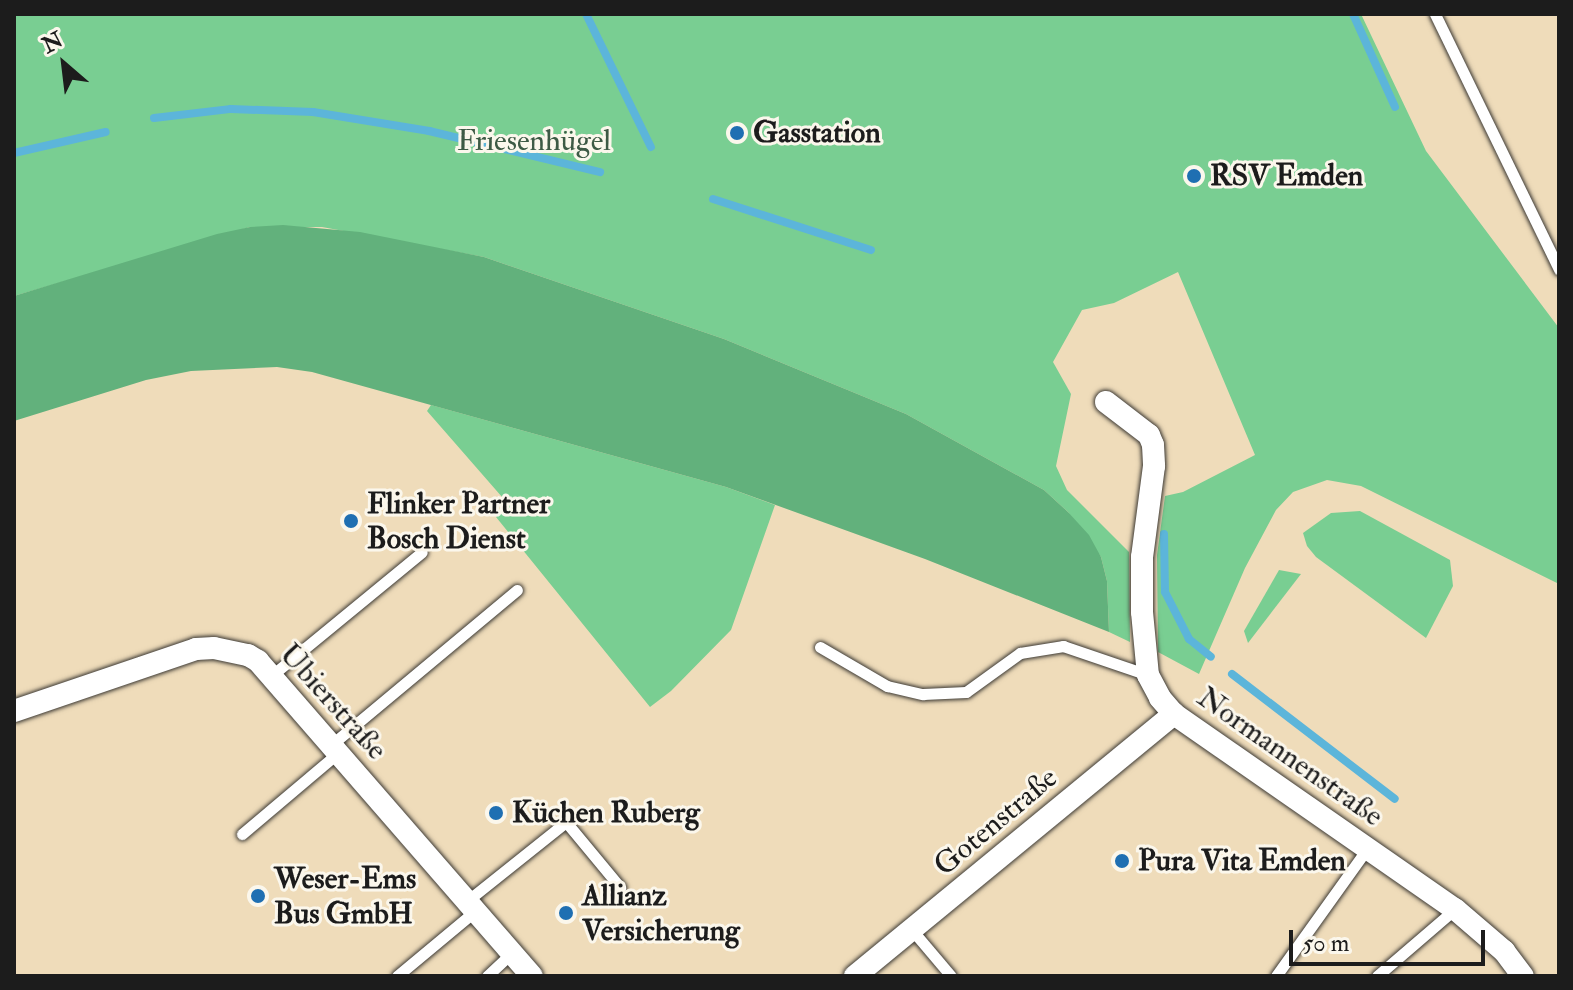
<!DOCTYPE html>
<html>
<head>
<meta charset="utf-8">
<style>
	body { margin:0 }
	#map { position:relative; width:1573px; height:990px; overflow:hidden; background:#efdcba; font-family:"IM FELL Double Pica",serif }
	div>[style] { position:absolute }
	.green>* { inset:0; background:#79ce92 }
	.forest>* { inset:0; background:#62b17c }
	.stream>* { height:8px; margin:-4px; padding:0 4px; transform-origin:4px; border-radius:4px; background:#5cb5da }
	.roads { filter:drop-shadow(0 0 2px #3c3934) drop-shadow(0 0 2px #3c3934) }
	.lane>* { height:11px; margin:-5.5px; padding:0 5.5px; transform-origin:5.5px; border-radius:5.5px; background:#fff }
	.street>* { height:22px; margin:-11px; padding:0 11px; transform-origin:11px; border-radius:11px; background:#fff }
	.dots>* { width:22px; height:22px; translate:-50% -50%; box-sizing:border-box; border:4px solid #fbf7ec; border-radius:50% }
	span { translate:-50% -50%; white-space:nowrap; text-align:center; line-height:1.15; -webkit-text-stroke:6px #fbf7ec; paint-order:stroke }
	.poi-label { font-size:30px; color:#1c1c1c; font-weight:700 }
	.left { translate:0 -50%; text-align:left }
	.park-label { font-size:30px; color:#3d5a45 }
	.street-label { font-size:30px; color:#1c1c1c }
	.frame { position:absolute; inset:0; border:16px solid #1c1c1c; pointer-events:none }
	.north { position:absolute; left:24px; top:24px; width:80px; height:80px; -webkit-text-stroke:6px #fbf7ec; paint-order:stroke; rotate:332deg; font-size:22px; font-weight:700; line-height:32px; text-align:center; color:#1c1c1c }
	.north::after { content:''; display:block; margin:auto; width:28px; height:36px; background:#1c1c1c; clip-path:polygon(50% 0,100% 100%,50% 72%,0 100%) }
	.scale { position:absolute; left:1289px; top:930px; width:196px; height:36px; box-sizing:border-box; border:4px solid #1c1c1c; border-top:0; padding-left:10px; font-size:24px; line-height:28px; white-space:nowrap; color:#1c1c1c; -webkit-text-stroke:6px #fbf7ec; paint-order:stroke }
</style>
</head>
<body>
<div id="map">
	<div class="green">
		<div style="clip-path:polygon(14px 14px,1361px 14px,1426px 151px,1559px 328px,1559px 584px,1361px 486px,1327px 480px,1293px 492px,1276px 510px,1245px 568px,1199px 674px,1158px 652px,1157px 555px,1165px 496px,1183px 492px,1255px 455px,1178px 272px,1114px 303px,1082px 310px,1053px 362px,1071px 394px,1056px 466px,1067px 490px,1129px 552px,1130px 642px,1109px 632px,1107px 581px,1101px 557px,1068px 512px,1044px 490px,906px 414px,724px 339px,484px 257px,322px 227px,250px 227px,14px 296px)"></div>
		<div style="clip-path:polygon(431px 405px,726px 487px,775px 505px,731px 630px,671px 691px,650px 707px,496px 517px,509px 505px,427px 411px)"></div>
		<div style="clip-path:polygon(1360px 511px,1450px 560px,1453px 586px,1426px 638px,1316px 557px,1307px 546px,1303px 533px,1331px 513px)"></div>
		<div style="clip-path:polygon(1279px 570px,1301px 574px,1248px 643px,1244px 631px)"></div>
	</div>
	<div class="forest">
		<div style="clip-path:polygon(283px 225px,360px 232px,484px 257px,724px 339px,906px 414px,1044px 490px,1068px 512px,1089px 535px,1101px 557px,1107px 581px,1109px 632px,925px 559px,726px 487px,312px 372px,277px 367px,191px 371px,146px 380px,14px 421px,14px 296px,217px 234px,250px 227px)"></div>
	</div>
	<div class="stream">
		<div style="left:586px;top:14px;width:148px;rotate:64deg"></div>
		<div style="left:1353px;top:14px;width:102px;rotate:65.7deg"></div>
		<div style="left:154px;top:118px;width:78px;rotate:-6.7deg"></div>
		<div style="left:231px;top:109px;width:82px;rotate:2.1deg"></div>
		<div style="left:313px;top:112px;width:118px;rotate:9.3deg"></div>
		<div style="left:429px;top:131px;width:176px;rotate:13.5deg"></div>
		<div style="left:14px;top:153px;width:94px;rotate:-12.9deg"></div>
		<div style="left:713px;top:199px;width:166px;rotate:17.9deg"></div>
		<div style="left:1164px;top:534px;width:58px;rotate:89deg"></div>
		<div style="left:1165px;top:592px;width:53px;rotate:62.9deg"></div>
		<div style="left:1189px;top:639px;width:28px;rotate:39deg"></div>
		<div style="left:1232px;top:674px;width:205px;rotate:37.5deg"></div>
	</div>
	<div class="roads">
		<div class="lane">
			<div style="left:1435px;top:14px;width:284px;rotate:64.1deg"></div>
			<div style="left:820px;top:647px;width:78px;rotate:30.2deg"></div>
			<div style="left:887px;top:686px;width:37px;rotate:13deg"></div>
			<div style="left:923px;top:694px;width:43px;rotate:-2.7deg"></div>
			<div style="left:966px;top:692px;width:67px;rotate:-35.8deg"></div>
			<div style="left:1020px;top:653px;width:44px;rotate:-9.2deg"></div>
			<div style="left:1063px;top:646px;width:90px;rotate:18.8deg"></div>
			<div style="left:271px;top:676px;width:195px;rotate:-39.4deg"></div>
			<div style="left:331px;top:745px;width:242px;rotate:-39.8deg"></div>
			<div style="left:242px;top:834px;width:126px;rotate:-40.2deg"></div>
			<div style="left:467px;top:901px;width:127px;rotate:-38.6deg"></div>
			<div style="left:566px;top:822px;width:85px;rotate:50.3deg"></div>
			<div style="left:912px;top:930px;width:60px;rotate:49.7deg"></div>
			<div style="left:397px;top:976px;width:102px;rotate:-39.8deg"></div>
			<div style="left:487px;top:976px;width:34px;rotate:-43deg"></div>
			<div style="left:1276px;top:976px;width:156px;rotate:-54.4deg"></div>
			<div style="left:1377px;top:976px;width:103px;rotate:-40.7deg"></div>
		</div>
		<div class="street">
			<div style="left:1106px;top:402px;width:54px;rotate:37.5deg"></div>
			<div style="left:1149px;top:435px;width:11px;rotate:68deg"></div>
			<div style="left:1153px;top:445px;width:21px;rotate:87deg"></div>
			<div style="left:1154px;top:466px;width:92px;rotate:97.5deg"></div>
			<div style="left:1142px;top:557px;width:55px;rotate:90deg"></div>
			<div style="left:1142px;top:612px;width:63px;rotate:84.6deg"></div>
			<div style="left:1148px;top:675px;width:26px;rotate:62deg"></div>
			<div style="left:1160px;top:698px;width:21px;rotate:49deg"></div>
			<div style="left:1174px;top:714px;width:342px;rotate:34.8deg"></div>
			<div style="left:1455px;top:909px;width:65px;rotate:40.6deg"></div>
			<div style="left:1504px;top:951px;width:31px;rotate:53deg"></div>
			<div style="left:14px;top:711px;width:192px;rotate:-18.8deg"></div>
			<div style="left:196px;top:649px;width:18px;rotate:-3deg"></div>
			<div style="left:214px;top:648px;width:35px;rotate:12deg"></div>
			<div style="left:248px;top:655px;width:12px;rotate:31deg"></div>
			<div style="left:258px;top:661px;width:417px;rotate:49deg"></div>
			<div style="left:855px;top:976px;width:413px;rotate:-39.4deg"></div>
		</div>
	</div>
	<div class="dots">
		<div style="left:737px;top:133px;background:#1f6fb2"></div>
		<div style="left:1194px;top:176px;background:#1f6fb2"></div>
		<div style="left:351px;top:521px;background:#1f6fb2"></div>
		<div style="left:496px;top:813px;background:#1f6fb2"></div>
		<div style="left:1122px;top:861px;background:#1f6fb2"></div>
		<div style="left:258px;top:896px;background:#1f6fb2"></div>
		<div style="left:566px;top:913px;background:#1f6fb2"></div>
	</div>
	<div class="poi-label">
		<span class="left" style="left:753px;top:133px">Gasstation</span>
		<span class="left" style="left:1210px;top:176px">RSV Emden</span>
		<span class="left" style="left:367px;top:521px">Flinker Partner<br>Bosch Dienst</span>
		<span class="left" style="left:512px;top:813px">Küchen Ruberg</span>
		<span class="left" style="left:1138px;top:861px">Pura Vita Emden</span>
		<span class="left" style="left:274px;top:896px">Weser-Ems<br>Bus GmbH</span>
		<span class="left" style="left:582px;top:913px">Allianz<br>Versicherung</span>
	</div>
	<div class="park-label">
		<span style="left:534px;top:141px">Friesenhügel</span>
	</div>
	<div class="street-label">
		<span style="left:333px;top:702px;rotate:48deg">Ubierstraße</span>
		<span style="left:1290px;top:757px;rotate:35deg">Normannenstraße</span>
		<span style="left:996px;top:822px;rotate:-40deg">Gotenstraße</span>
	</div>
	<div class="frame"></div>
	<div class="north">N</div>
	<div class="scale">50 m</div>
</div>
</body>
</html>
